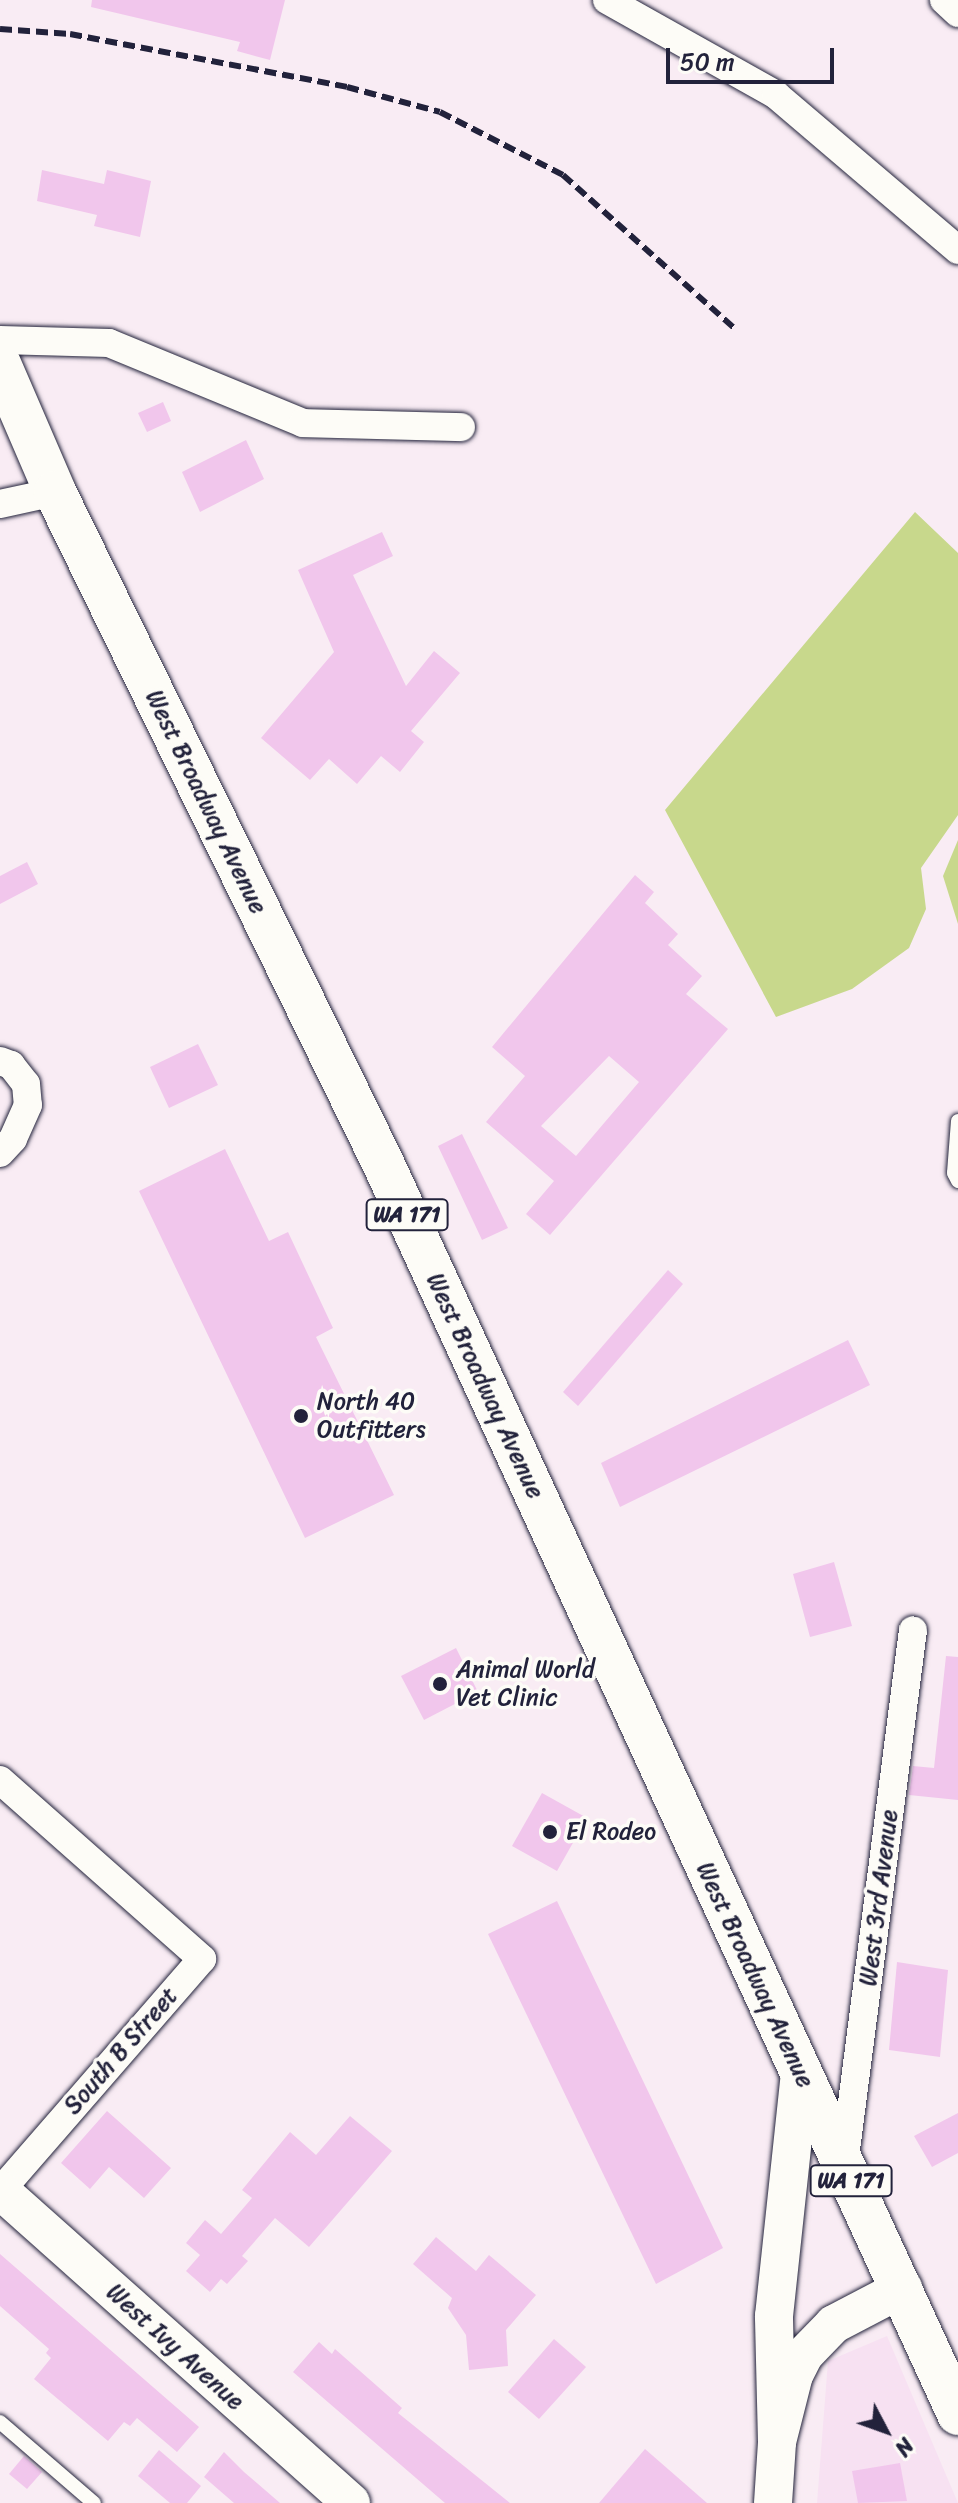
<!DOCTYPE html>
<html>
<head>
<meta charset="utf-8">
<style>
	body { margin:0 }
	#map { position:relative; width:958px; height:2503px; overflow:hidden; background:#f9ecf4; font-family:Sriracha,sans-serif }
	div>[style] { position:absolute }
	.built>* { inset:0; background:#f7e1f2 }
	.green>* { inset:0; background:#c8d88c }
	.building>* { inset:0; background:#f1c6ec }
	.roads { filter:drop-shadow(0 0 2px #22223b) drop-shadow(0 0 2px #22223b) }
	.lane>* { height:14px; margin:-7px; padding:0 7px; transform-origin:7px; border-radius:7px; background:#fdfcf7 }
	.street>* { height:28px; margin:-14px; padding:0 14px; transform-origin:14px; border-radius:14px; background:#fdfcf7 }
	.secondary>* { height:38px; margin:-19px; padding:0 19px; transform-origin:19px; border-radius:19px; background:#fdfcf7 }
	.primary>* { height:42px; margin:-21px; padding:0 21px; transform-origin:21px; border-radius:21px; background:#fdfcf7 }
	.rail>* { height:6px; margin-top:-3px; transform-origin:0; background:repeating-linear-gradient(90deg,#22223b 0 12px,transparent 0 18px) }
	.dots>* { width:22px; height:22px; translate:-50% -50%; box-sizing:border-box; border:4px solid #fdfcf7; border-radius:50% }
	span { translate:-50% -50%; white-space:nowrap; text-align:center; line-height:1.15; -webkit-text-stroke:7px #fdfcf7; paint-order:stroke }
	.shield-label span { padding:2px 6px; background:#fdfcf7; border:2px solid; border-radius:6px; -webkit-text-stroke-width:0 }
	.shield-label { font-size:22px; color:#22223b; font-weight:700 }
	.street-label { font-size:24px; color:#22223b }
	.poi-label { font-size:24px; color:#22223b }
	.left { translate:0 -50%; text-align:left }
	.north { position:absolute; left:846px; top:2391px; width:80px; height:80px; -webkit-text-stroke:6px #fdfcf7; paint-order:stroke; rotate:131deg; font-size:22px; font-weight:700; line-height:32px; text-align:center; color:#22223b }
	.north::after { content:''; display:block; margin:auto; width:28px; height:36px; background:#22223b; clip-path:polygon(50% 0,100% 100%,50% 72%,0 100%) }
	.scale { position:absolute; left:666px; top:48px; width:168px; height:36px; box-sizing:border-box; border:4px solid #22223b; border-top:0; padding-left:10px; font-size:24px; line-height:28px; white-space:nowrap; color:#22223b; -webkit-text-stroke:6px #fdfcf7; paint-order:stroke }
</style>
</head>
<body>
<div id="map">
	<div class="built">
		<div style="clip-path:polygon(887px 2336px,958px 2503px,817px 2503px,828px 2361px)"></div>
	</div>
	<div class="green">
		<div style="clip-path:polygon(915px 512px,958px 553px,958px 815px,921px 868px,926px 909px,909px 948px,852px 989px,776px 1017px,665px 810px)"></div>
		<div style="clip-path:polygon(958px 840px,958px 924px,943px 876px)"></div>
	</div>
	<div class="building">
		<div style="clip-path:polygon(92px 0,285px 0,270px 60px,237px 51px,240px 42px,91px 7px)"></div>
		<div style="clip-path:polygon(42px 170px,104px 184px,107px 170px,151px 181px,140px 237px,94px 226px,97px 215px,37px 201px)"></div>
		<div style="clip-path:polygon(163px 402px,171px 421px,147px 432px,138px 413px)"></div>
		<div style="clip-path:polygon(246px 440px,264px 479px,200px 512px,182px 472px)"></div>
		<div style="clip-path:polygon(382px 532px,393px 556px,353px 575px,406px 686px,434px 651px,460px 673px,411px 731px,424px 742px,400px 772px,381px 756px,357px 784px,329px 759px,310px 780px,261px 738px,334px 652px,298px 570px)"></div>
		<div style="clip-path:polygon(27px 862px,38px 884px,0 904px,0 876px)"></div>
		<div style="clip-path:polygon(evenodd,635px 875px,654px 892px,645px 903px,678px 934px,668px 945px,702px 976px,686px 994px,728px 1029px,550px 1235px,526px 1214px,554px 1181px,486px 1122px,525px 1076px,492px 1047px,635px 875px,609px 1056px,639px 1082px,576px 1156px,541px 1126px,609px 1056px)"></div>
		<div style="clip-path:polygon(198px 1044px,218px 1085px,169px 1108px,150px 1067px)"></div>
		<div style="clip-path:polygon(462px 1134px,508px 1228px,482px 1240px,438px 1146px)"></div>
		<div style="clip-path:polygon(225px 1149px,269px 1241px,288px 1232px,333px 1328px,316px 1337px,394px 1495px,305px 1538px,139px 1191px)"></div>
		<div style="clip-path:polygon(668px 1270px,683px 1284px,578px 1406px,563px 1392px)"></div>
		<div style="clip-path:polygon(848px 1340px,870px 1385px,620px 1507px,601px 1463px)"></div>
		<div style="clip-path:polygon(834px 1562px,852px 1626px,810px 1637px,793px 1574px)"></div>
		<div style="clip-path:polygon(456px 1648px,478px 1692px,424px 1720px,401px 1676px)"></div>
		<div style="clip-path:polygon(946px 1656px,958px 1657px,958px 1800px,909px 1795px,913px 1766px,934px 1768px)"></div>
		<div style="clip-path:polygon(542px 1793px,587px 1818px,557px 1871px,512px 1846px)"></div>
		<div style="clip-path:polygon(557px 1901px,723px 2248px,656px 2284px,488px 1934px)"></div>
		<div style="clip-path:polygon(897px 1962px,948px 1970px,940px 2057px,889px 2050px)"></div>
		<div style="clip-path:polygon(107px 2111px,171px 2168px,144px 2198px,109px 2167px,90px 2189px,61px 2163px)"></div>
		<div style="clip-path:polygon(958px 2113px,958px 2153px,932px 2167px,914px 2136px)"></div>
		<div style="clip-path:polygon(350px 2116px,392px 2151px,309px 2247px,275px 2218px,242px 2256px,248px 2261px,227px 2284px,221px 2279px,210px 2292px,186px 2271px,200px 2255px,186px 2243px,205px 2220px,221px 2234px,252px 2198px,242px 2190px,290px 2132px,316px 2155px)"></div>
		<div style="clip-path:polygon(436px 2237px,476px 2271px,489px 2255px,536px 2295px,506px 2330px,508px 2366px,469px 2370px,466px 2335px,448px 2308px,452px 2298px,413px 2264px)"></div>
		<div style="clip-path:polygon(0 2254px,199px 2427px,177px 2452px,137px 2418px,130px 2426px,124px 2422px,108px 2441px,34px 2379px,51px 2358px,46px 2353px,49px 2349px,0 2306px)"></div>
		<div style="clip-path:polygon(554px 2339px,586px 2367px,539px 2419px,508px 2392px)"></div>
		<div style="clip-path:polygon(319px 2342px,332px 2354px,335px 2349px,402px 2408px,398px 2413px,510px 2503px,445px 2503px,293px 2372px)"></div>
		<div style="clip-path:polygon(645px 2449px,707px 2503px,599px 2503px)"></div>
		<div style="clip-path:polygon(159px 2450px,201px 2486px,187px 2503px,170px 2503px,138px 2476px)"></div>
		<div style="clip-path:polygon(224px 2452px,244px 2472px,280px 2503px,234px 2503px,204px 2477px)"></div>
		<div style="clip-path:polygon(24px 2456px,42px 2472px,27px 2489px,9px 2474px)"></div>
		<div style="clip-path:polygon(900px 2463px,907px 2501px,858px 2503px,852px 2471px)"></div>
	</div>
	<div class="roads">
		<div class="lane">
			<div style="left:958px;top:1121px;width:52px;rotate:94.4deg"></div>
			<div style="left:954px;top:1173px;width:9px;rotate:63deg"></div>
			<div style="left:0;top:2422px;width:124px;rotate:40.8deg"></div>
		</div>
		<div class="street">
			<div style="left:607px;top:0;width:194px;rotate:29.3deg"></div>
			<div style="left:776px;top:95px;width:239px;rotate:40.4deg"></div>
			<div style="left:944px;top:0;width:19px;rotate:43deg"></div>
			<div style="left:0;top:340px;width:109px;rotate:1.6deg"></div>
			<div style="left:109px;top:343px;width:210px;rotate:22.4deg"></div>
			<div style="left:303px;top:423px;width:158px;rotate:1.5deg"></div>
			<div style="left:0;top:504px;width:56px;rotate:-12.3deg"></div>
			<div style="left:0;top:1061px;width:12px;rotate:20deg"></div>
			<div style="left:11px;top:1065px;width:24px;rotate:52deg"></div>
			<div style="left:26px;top:1084px;width:21px;rotate:85deg"></div>
			<div style="left:28px;top:1105px;width:37px;rotate:114deg"></div>
			<div style="left:13px;top:1139px;width:19px;rotate:133deg"></div>
			<div style="left:0;top:1780px;width:270px;rotate:41.5deg"></div>
			<div style="left:202px;top:1959px;width:308px;rotate:131deg"></div>
			<div style="left:844px;top:2165px;width:539px;rotate:-82.65deg"></div>
		</div>
		<div class="secondary">
			<div style="left:0;top:2190px;width:470px;rotate:41.7deg"></div>
			<div style="left:777px;top:2442px;width:126px;rotate:-91.4deg"></div>
			<div style="left:774px;top:2316px;width:244px;rotate:-83.9deg"></div>
			<div style="left:773px;top:2503px;width:61px;rotate:-86.2deg"></div>
			<div style="left:777px;top:2442px;width:69px;rotate:-75.8deg"></div>
			<div style="left:794px;top:2375px;width:22px;rotate:-63deg"></div>
			<div style="left:804px;top:2355px;width:43px;rotate:-45.9deg"></div>
			<div style="left:834px;top:2324px;width:78px;rotate:-27.6deg"></div>
		</div>
		<div class="primary">
			<div style="left:0;top:364px;width:139px;rotate:66.7deg"></div>
			<div style="left:55px;top:492px;width:747px;rotate:63.95deg"></div>
			<div style="left:383px;top:1163px;width:1377px;rotate:65.31deg"></div>
		</div>
	</div>
	<div class="rail">
		<div style="left:0;top:29px;width:70px;rotate:4.1deg"></div>
		<div style="left:70px;top:34px;width:282px;rotate:10.8deg"></div>
		<div style="left:347px;top:87px;width:96px;rotate:15deg"></div>
		<div style="left:440px;top:112px;width:138px;rotate:27.1deg"></div>
		<div style="left:563px;top:175px;width:229px;rotate:41.8deg"></div>
	</div>
	<div class="dots">
		<div style="left:301px;top:1416px;background:#22223b"></div>
		<div style="left:440px;top:1684px;background:#22223b"></div>
		<div style="left:550px;top:1832px;background:#22223b"></div>
	</div>
	<div class="shield-label">
		<span style="left:407px;top:1215px">WA 171</span>
		<span style="left:851px;top:2181px">WA 171</span>
	</div>
	<div class="street-label">
		<span style="left:206px;top:802px;rotate:64deg">West Broadway Avenue</span>
		<span style="left:485px;top:1386px;rotate:65deg">West Broadway Avenue</span>
		<span style="left:879px;top:1898px;rotate:-83deg">West 3rd Avenue</span>
		<span style="left:755px;top:1975px;rotate:65deg">West Broadway Avenue</span>
		<span style="left:121px;top:2051px;rotate:-49deg">South B Street</span>
		<span style="left:175px;top:2347px;rotate:42deg">West Ivy Avenue</span>
	</div>
	<div class="poi-label">
		<span class="left" style="left:317px;top:1416px">North 40<br>Outfitters</span>
		<span class="left" style="left:456px;top:1684px">Animal World<br>Vet Clinic</span>
		<span class="left" style="left:566px;top:1832px">El Rodeo</span>
	</div>
	<div class="north">N</div>
	<div class="scale">50 m</div>
</div>
</body>
</html>
